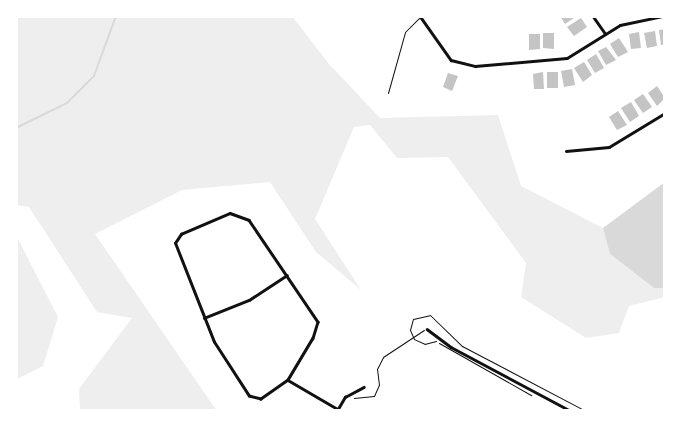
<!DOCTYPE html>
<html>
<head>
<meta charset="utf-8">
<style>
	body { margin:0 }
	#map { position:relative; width:681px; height:427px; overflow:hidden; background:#fff; font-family:"Space Grotesk",sans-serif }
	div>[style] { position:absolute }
	.green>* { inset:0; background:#eee }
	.water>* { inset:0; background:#d9d9d9 }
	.stream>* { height:2px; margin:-1px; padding:0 1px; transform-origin:1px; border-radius:1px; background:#d9d9d9 }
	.building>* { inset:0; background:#c4c4c4 }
	.path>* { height:1px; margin:-0.5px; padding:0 0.5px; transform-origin:0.5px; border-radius:0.5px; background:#111 }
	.service>* { height:1px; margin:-0.5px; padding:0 0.5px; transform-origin:0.5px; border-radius:0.5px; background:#111 }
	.minor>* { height:2.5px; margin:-1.25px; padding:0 1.25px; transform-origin:1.25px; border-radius:1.25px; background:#111 }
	span { translate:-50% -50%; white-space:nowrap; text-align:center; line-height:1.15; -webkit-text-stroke:4.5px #fff; paint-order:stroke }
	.frame { position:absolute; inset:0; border:18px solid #fff; pointer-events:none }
</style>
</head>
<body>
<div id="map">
	<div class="green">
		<div style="clip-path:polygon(16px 16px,292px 16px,329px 64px,380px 118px,498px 115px,521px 186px,603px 228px,610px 254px,654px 288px,665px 288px,665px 297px,629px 306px,619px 333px,586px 338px,521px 297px,526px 263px,448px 157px,397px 158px,370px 125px,354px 127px,315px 219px,361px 290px,316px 252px,270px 182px,182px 190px,95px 234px,217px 411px,80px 411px,79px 389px,132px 318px,97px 312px,29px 207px,16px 205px)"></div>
		<div style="clip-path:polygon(16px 235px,58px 317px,43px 366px,17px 379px)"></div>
	</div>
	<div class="water">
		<div style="clip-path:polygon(665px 182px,665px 288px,654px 288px,610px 254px,603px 228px)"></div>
	</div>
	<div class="stream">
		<div style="left:16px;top:128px;width:57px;rotate:-26.1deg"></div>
		<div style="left:67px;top:103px;width:38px;rotate:-45deg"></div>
		<div style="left:94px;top:76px;width:64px;rotate:-69.9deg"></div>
	</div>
	<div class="building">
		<div style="clip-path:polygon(560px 16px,577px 16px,565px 24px)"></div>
		<div style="clip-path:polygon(581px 18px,587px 27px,574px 36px,567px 27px)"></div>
		<div style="clip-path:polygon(665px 29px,665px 45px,661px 45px,659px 30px)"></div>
		<div style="clip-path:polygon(655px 31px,657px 46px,647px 48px,644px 33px)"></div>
		<div style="clip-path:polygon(639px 32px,641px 48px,631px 49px,629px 34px)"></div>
		<div style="clip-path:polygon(543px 33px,554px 33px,554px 49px,543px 48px)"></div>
		<div style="clip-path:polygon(529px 34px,540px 34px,540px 49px,529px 50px)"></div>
		<div style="clip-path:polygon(619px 38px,628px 52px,618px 57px,610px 44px)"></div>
		<div style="clip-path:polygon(606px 47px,616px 60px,606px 65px,598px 51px)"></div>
		<div style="clip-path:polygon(596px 54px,604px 68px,595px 73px,587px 60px)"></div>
		<div style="clip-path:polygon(584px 62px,592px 75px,583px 82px,574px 68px)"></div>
		<div style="clip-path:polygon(572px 69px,575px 85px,564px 87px,561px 71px)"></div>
		<div style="clip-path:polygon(543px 72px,544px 89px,534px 89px,533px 74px)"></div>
		<div style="clip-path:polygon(547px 72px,558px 72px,558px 88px,547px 88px)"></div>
		<div style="clip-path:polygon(448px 73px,458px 76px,452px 91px,443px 87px)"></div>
		<div style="clip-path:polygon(657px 86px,665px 98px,657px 106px,648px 93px)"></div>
		<div style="clip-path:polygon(643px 94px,652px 107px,643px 113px,634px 100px)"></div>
		<div style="clip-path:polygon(631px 102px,639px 116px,630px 122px,621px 108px)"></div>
		<div style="clip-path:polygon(618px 111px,627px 125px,617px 130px,609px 117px)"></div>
	</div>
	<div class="path">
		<div style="left:665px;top:227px;width:15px;rotate:90deg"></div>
		<div style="left:436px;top:341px;width:11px;rotate:165deg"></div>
		<div style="left:425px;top:344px;width:12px;rotate:-156deg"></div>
		<div style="left:414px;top:339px;width:10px;rotate:-114deg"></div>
		<div style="left:410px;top:330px;width:11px;rotate:-75deg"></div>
		<div style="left:413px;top:319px;width:17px;rotate:-13deg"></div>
		<div style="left:430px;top:315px;width:45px;rotate:44.1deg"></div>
		<div style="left:462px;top:346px;width:140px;rotate:27.7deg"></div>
		<div style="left:439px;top:343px;width:106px;rotate:29.5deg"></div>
		<div style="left:354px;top:398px;width:20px;rotate:-6deg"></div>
		<div style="left:374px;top:396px;width:12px;rotate:-66deg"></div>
		<div style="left:379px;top:385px;width:16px;rotate:-97deg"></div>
		<div style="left:377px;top:369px;width:13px;rotate:-63deg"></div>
		<div style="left:383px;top:357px;width:49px;rotate:-33.4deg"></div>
	</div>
	<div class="service">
		<div style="left:388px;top:93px;width:63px;rotate:-74.4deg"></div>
		<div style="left:405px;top:32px;width:21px;rotate:-45deg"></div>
	</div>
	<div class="minor">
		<div style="left:420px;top:16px;width:54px;rotate:54.8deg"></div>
		<div style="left:451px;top:60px;width:25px;rotate:14deg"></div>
		<div style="left:475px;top:66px;width:92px;rotate:-5deg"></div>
		<div style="left:567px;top:58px;width:62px;rotate:-31.9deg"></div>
		<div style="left:620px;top:25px;width:44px;rotate:-11.8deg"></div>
		<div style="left:593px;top:16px;width:21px;rotate:55deg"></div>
		<div style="left:566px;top:151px;width:43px;rotate:-5.3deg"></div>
		<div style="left:609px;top:147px;width:66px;rotate:-31.3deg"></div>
		<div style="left:230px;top:213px;width:20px;rotate:20deg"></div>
		<div style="left:249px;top:220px;width:123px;rotate:55.9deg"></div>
		<div style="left:318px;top:322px;width:17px;rotate:107deg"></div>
		<div style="left:313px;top:338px;width:49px;rotate:120.8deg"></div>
		<div style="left:288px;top:380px;width:33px;rotate:145deg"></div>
		<div style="left:261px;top:399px;width:12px;rotate:-166deg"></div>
		<div style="left:249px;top:396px;width:64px;rotate:-122.9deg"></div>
		<div style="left:214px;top:342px;width:106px;rotate:-111.5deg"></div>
		<div style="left:175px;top:243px;width:11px;rotate:-56deg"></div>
		<div style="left:181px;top:234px;width:53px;rotate:-23.2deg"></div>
		<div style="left:204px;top:318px;width:48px;rotate:-21.8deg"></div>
		<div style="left:249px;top:300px;width:45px;rotate:-33.3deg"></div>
		<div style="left:427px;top:329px;width:30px;rotate:37deg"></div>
		<div style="left:451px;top:347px;width:136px;rotate:28.1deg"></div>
		<div style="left:288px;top:380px;width:61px;rotate:30.3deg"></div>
		<div style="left:338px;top:409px;width:14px;rotate:-60deg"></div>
		<div style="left:345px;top:397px;width:21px;rotate:-28deg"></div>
	</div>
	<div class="frame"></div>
</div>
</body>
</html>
